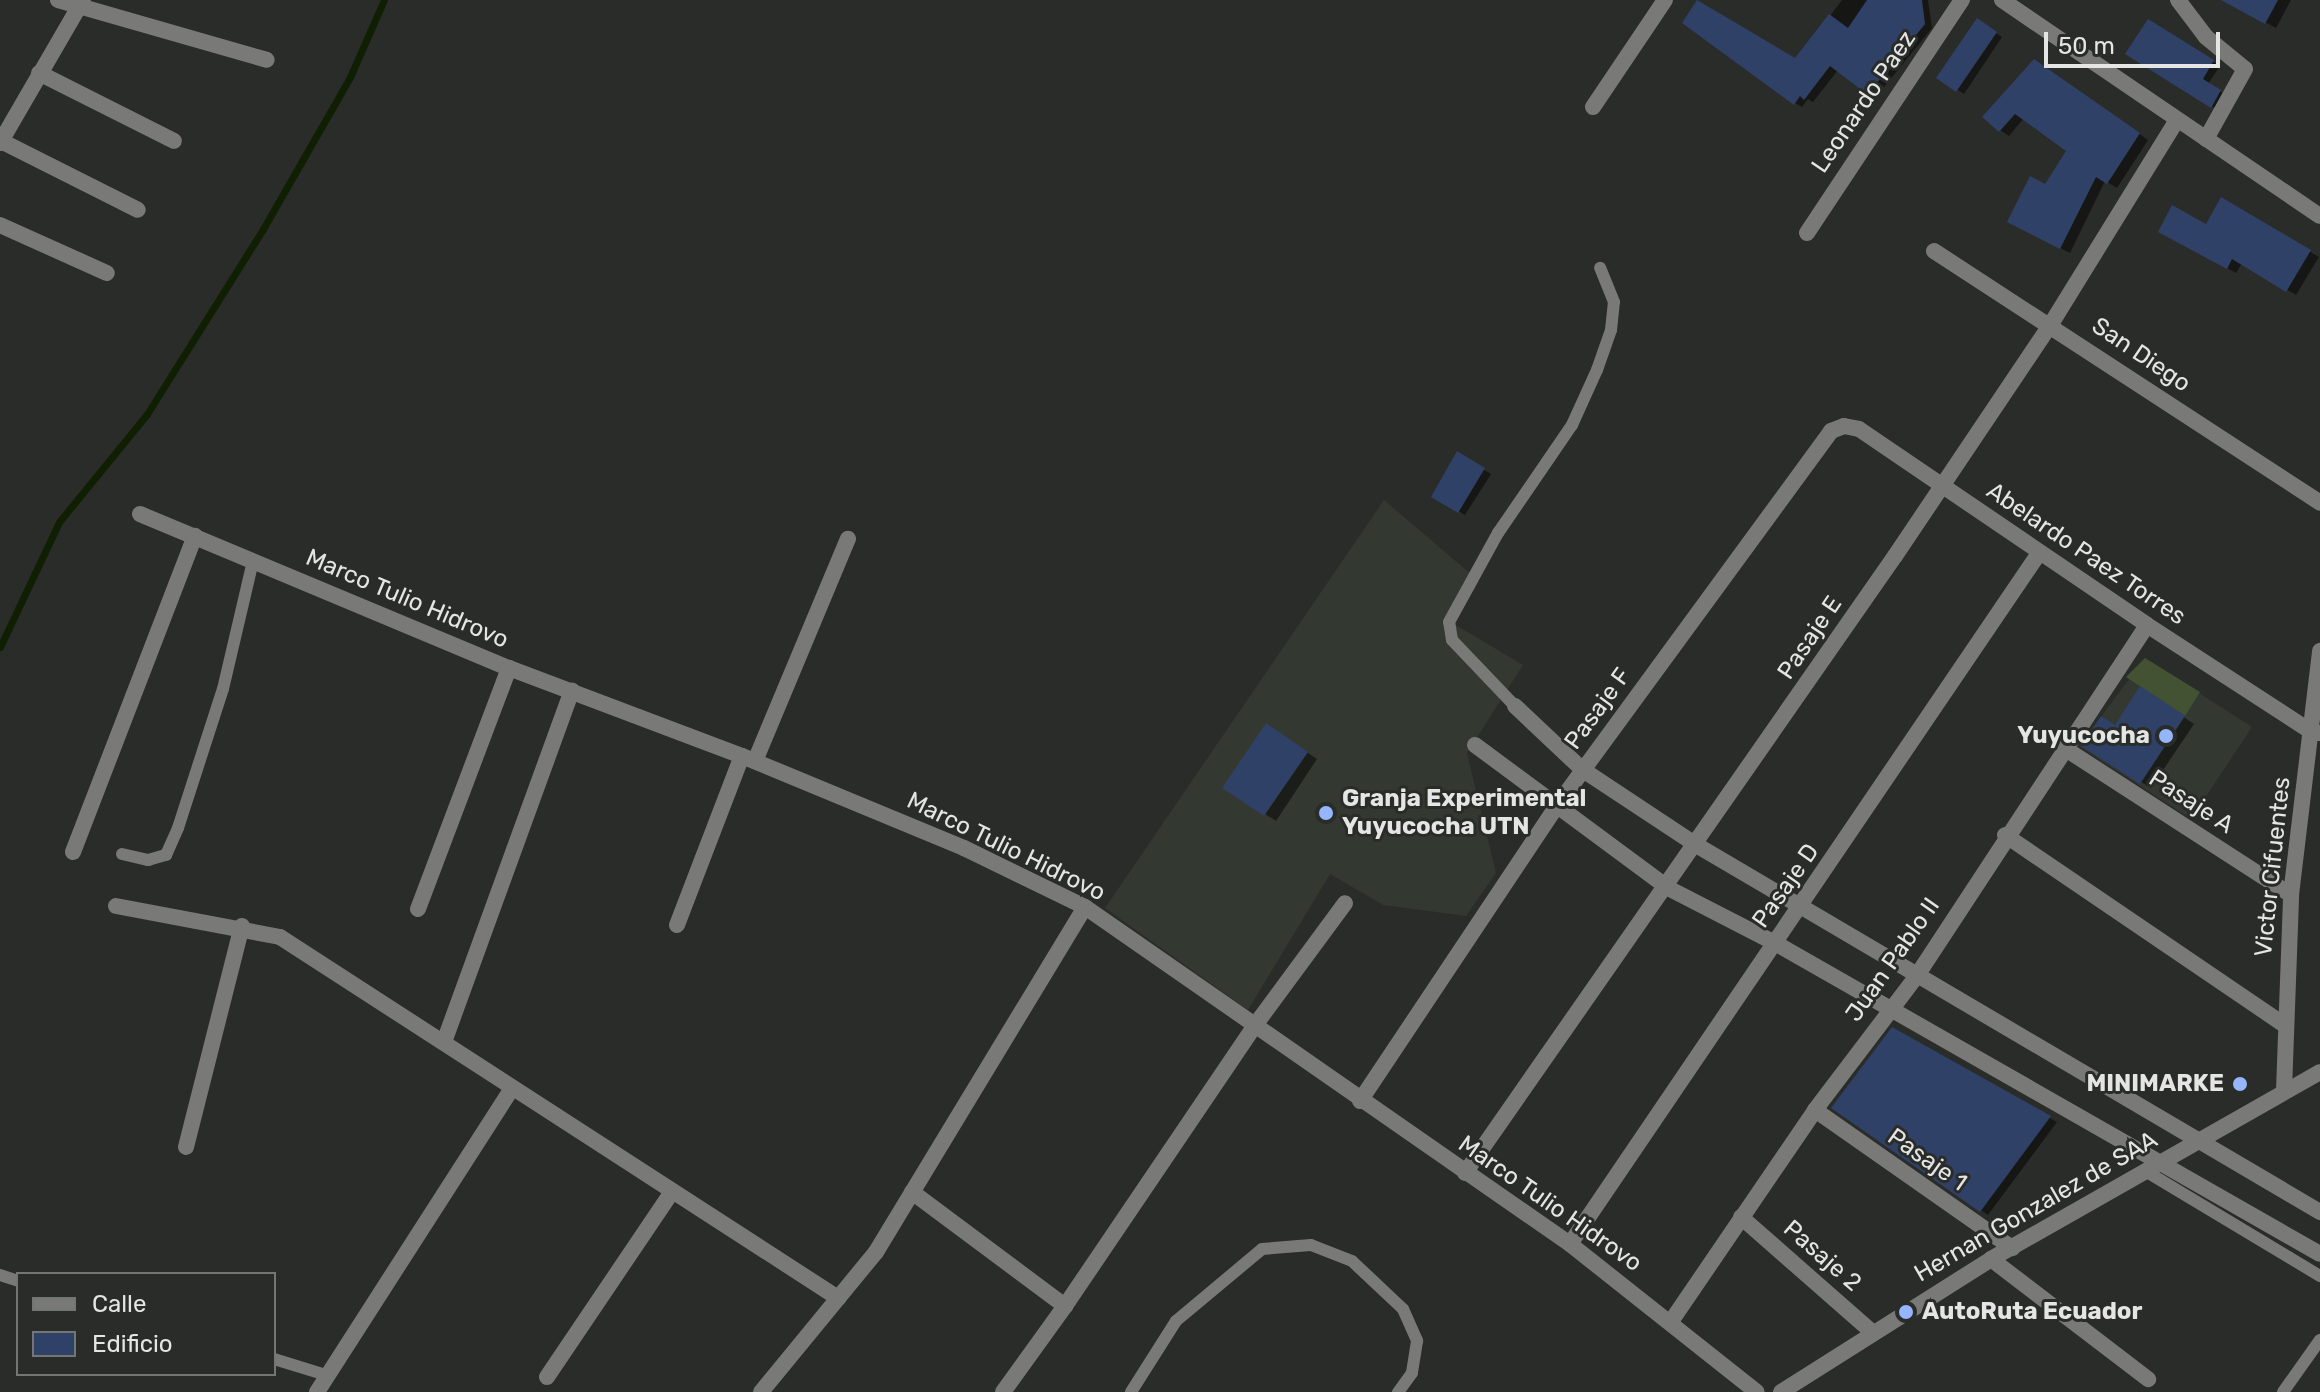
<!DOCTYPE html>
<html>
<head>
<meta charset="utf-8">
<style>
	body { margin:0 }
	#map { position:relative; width:2320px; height:1392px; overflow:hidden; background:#2a2c29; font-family:Rubik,sans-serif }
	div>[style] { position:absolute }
	.built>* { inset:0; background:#333830 }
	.green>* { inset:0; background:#425233 }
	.shadow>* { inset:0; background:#0007 }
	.stream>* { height:7px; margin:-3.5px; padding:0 3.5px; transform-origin:3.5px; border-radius:3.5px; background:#101f02 }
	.building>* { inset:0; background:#304168 }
	.service>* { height:12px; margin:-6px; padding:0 6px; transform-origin:6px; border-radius:6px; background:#797978 }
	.minor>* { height:16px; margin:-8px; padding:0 8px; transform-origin:8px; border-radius:8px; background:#797978 }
	.tertiary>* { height:16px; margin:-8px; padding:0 8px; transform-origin:8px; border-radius:8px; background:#797978 }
	.dots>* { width:22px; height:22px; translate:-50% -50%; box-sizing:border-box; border:4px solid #2a2c29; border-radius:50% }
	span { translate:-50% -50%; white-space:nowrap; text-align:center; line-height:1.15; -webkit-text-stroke:6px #2a2c29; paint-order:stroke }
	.street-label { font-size:24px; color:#e4e5e4 }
	.poi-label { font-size:24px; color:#e4e5e4; font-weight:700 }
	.right { translate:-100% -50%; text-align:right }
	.left { translate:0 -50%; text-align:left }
	.legend { position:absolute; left:16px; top:1272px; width:260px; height:104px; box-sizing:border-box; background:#2a2c29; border:2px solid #747674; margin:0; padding:10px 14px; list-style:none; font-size:24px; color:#e4e5e4 }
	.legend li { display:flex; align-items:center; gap:16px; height:40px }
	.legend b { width:40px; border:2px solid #747674 }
	.scale { position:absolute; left:2044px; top:32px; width:176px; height:36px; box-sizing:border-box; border:4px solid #e4e5e4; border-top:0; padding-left:10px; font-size:24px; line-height:28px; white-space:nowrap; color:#e4e5e4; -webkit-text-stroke:6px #2a2c29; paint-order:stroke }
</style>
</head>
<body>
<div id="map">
	<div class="built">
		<div style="clip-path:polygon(1384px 500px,1479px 581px,1454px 624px,1523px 665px,1467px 753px,1496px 873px,1466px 916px,1383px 905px,1330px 874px,1248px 1010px,1105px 908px)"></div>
		<div style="clip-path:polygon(2145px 658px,2252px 727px,2191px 819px,2079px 746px)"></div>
	</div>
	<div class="green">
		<div style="clip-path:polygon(2145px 658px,2200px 692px,2185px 716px,2126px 677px)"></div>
	</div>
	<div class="shadow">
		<div style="clip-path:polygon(1842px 0,1928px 0,1932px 28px,1884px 87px,1880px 84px,1872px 94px,1838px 70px,1813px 102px,1808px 99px,1802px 107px,1795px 103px,1796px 61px)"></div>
		<div style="clip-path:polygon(2224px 0,2291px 0,2276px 28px)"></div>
		<div style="clip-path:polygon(2148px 21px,2220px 66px,2208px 84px,2226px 95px,2218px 110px,2128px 53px)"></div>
		<div style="clip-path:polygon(1984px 25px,2002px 37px,1964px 94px,1939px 77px)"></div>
		<div style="clip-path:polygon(2044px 66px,2148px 140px,2117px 188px,2105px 181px,2070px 253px,2018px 227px,2069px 151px,2024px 118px,2009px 136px,2000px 130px)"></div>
		<div style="clip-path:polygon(2222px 200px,2319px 257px,2296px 295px,2242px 263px,2236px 273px,2160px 231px,2207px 227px)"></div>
		<div style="clip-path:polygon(1458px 454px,1491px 474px,1465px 515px,1434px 496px)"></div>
		<div style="clip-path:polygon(2151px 695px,2194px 724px,2151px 788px,2141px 782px)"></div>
		<div style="clip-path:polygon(1277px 732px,1317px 759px,1276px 821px,1225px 788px)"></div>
		<div style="clip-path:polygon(1892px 1030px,2057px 1122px,1988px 1215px,1834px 1107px)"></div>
	</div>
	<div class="stream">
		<div style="left:0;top:647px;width:138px;rotate:-64.7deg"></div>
		<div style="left:59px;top:522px;width:139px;rotate:-50.8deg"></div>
		<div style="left:147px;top:414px;width:218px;rotate:-57.9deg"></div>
		<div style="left:263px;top:229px;width:175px;rotate:-60.2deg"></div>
		<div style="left:350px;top:77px;width:84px;rotate:-66.2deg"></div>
	</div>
	<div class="building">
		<div style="clip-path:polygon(1697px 0,1795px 58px,1829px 14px,1848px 28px,1867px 0,1922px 0,1925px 24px,1876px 84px,1872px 81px,1864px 92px,1830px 66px,1804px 100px,1800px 96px,1794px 105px,1682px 23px)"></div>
		<div style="clip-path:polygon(2221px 0,2278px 0,2265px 24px)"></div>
		<div style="clip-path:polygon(1977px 18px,1997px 32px,1956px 92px,1936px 78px)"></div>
		<div style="clip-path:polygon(2148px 19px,2214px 60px,2203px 79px,2221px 90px,2211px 108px,2125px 54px)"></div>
		<div style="clip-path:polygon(2034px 59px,2140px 133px,2107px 184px,2096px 177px,2060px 249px,2007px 222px,2030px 176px,2045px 184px,2066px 151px,2015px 114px,1999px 132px,1982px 117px)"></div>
		<div style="clip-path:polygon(2221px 197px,2311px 250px,2286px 292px,2232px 259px,2227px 269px,2158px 232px,2172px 205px,2206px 224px)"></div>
		<div style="clip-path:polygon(1457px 451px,1485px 468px,1458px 513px,1431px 497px)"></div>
		<div style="clip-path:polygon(2140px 686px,2185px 716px,2140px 784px,2081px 746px,2101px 716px,2115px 725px)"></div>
		<div style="clip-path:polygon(1266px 723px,1308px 752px,1264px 816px,1222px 788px)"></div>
		<div style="clip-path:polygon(1892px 1027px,2051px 1116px,1980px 1212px,1831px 1108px)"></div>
	</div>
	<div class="service">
		<div style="left:1515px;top:706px;width:91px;rotate:-133.7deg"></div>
		<div style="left:1452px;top:640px;width:18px;rotate:-99deg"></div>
		<div style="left:1449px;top:622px;width:102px;rotate:-61.2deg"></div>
		<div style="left:1498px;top:533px;width:131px;rotate:-55.6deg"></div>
		<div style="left:1572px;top:425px;width:60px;rotate:-65.6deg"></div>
		<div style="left:1597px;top:370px;width:42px;rotate:-70.7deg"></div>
		<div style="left:1611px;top:330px;width:28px;rotate:-84deg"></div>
		<div style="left:1614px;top:302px;width:37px;rotate:-112deg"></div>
		<div style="left:122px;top:854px;width:27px;rotate:13deg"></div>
		<div style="left:148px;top:860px;width:19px;rotate:-16deg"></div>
		<div style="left:166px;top:855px;width:30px;rotate:-66deg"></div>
		<div style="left:178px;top:828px;width:146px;rotate:-72.1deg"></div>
		<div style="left:223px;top:689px;width:131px;rotate:-76.8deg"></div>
		<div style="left:2147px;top:1172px;width:202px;rotate:31deg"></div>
		<div style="left:0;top:1275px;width:19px;rotate:18deg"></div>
		<div style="left:274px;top:1359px;width:54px;rotate:17.1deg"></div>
		<div style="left:1131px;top:1392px;width:84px;rotate:-57.6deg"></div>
		<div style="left:1176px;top:1321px;width:112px;rotate:-39.9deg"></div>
		<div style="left:1262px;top:1249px;width:49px;rotate:-4.7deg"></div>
		<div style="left:1311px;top:1245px;width:44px;rotate:21.3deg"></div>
		<div style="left:1352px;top:1261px;width:70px;rotate:43.3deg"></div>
		<div style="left:1403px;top:1309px;width:35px;rotate:66deg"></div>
		<div style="left:1417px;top:1341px;width:32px;rotate:99deg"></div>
		<div style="left:1412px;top:1373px;width:24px;rotate:126deg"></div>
		<div style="left:2283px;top:1392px;width:64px;rotate:-54.6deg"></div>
	</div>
	<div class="minor">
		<div style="left:58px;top:0;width:217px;rotate:16deg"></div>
		<div style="left:2002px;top:0;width:384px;rotate:34.2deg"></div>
		<div style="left:2178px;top:0;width:46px;rotate:52.9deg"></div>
		<div style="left:2206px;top:37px;width:50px;rotate:39.4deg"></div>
		<div style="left:2245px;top:69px;width:80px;rotate:119.1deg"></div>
		<div style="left:39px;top:73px;width:151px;rotate:26.7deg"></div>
		<div style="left:1593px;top:107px;width:129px;rotate:-56.1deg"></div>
		<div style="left:1px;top:141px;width:153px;rotate:26.7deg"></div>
		<div style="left:0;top:143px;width:165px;rotate:-59.9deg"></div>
		<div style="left:0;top:225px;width:117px;rotate:24.2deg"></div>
		<div style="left:1807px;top:233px;width:280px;rotate:-56.4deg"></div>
		<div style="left:1934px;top:251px;width:461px;rotate:33.1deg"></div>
		<div style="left:140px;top:514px;width:400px;rotate:22.7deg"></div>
		<div style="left:509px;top:668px;width:249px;rotate:20.7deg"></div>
		<div style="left:742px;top:756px;width:240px;rotate:22.5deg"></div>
		<div style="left:964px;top:848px;width:135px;rotate:26deg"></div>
		<div style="left:1085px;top:907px;width:591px;rotate:34.79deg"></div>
		<div style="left:1570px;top:1244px;width:238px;rotate:38.4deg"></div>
		<div style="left:1515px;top:706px;width:93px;rotate:43.3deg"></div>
		<div style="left:1583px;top:770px;width:138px;rotate:33.5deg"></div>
		<div style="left:1698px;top:846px;width:722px;rotate:30.47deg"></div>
		<div style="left:1475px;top:745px;width:240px;rotate:36.5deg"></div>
		<div style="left:1668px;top:888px;width:120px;rotate:27.2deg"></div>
		<div style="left:1775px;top:943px;width:627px;rotate:29.71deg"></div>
		<div style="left:2064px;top:748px;width:270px;rotate:32.9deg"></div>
		<div style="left:755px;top:761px;width:241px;rotate:-67.3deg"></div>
		<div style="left:2005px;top:835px;width:335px;rotate:34.2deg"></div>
		<div style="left:73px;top:852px;width:339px;rotate:-68.9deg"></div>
		<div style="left:116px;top:906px;width:167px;rotate:10.7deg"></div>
		<div style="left:280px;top:937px;width:665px;rotate:32.9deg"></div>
		<div style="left:418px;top:909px;width:258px;rotate:-69.3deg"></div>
		<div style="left:677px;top:925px;width:181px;rotate:-69deg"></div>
		<div style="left:444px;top:1042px;width:374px;rotate:-70deg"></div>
		<div style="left:2284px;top:1090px;width:195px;rotate:-87.9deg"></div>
		<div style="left:2291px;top:895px;width:246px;rotate:-83.2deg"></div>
		<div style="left:1360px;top:1101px;width:353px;rotate:-56.3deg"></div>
		<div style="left:1556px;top:807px;width:466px;rotate:-53.8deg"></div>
		<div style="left:1831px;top:431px;width:14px;rotate:-21deg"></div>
		<div style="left:1844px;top:426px;width:15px;rotate:11deg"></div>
		<div style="left:1859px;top:429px;width:348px;rotate:34.2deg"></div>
		<div style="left:2147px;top:625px;width:198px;rotate:33deg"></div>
		<div style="left:2313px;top:733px;width:7px"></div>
		<div style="left:1815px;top:1110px;width:241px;rotate:35deg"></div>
		<div style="left:186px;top:1147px;width:228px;rotate:-75.8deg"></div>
		<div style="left:1465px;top:1173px;width:752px;rotate:-55.13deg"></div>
		<div style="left:1895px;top:556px;width:280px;rotate:-56.1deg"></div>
		<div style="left:2051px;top:324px;width:240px;rotate:-58.3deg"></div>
		<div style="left:912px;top:1192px;width:191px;rotate:36.7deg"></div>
		<div style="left:1065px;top:1306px;width:336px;rotate:-55.9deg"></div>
		<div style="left:1253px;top:1028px;width:155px;rotate:-53.6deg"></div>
		<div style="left:1741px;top:1217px;width:174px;rotate:41.3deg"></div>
		<div style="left:1570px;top:1244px;width:835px;rotate:-55.83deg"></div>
		<div style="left:1991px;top:1259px;width:198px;rotate:37.4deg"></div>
		<div style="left:1672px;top:1320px;width:254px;rotate:-55.7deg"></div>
		<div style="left:1815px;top:1110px;width:167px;rotate:-52.8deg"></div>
		<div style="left:1916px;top:977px;width:421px;rotate:-56.7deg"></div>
		<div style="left:547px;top:1377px;width:222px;rotate:-56deg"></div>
		<div style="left:317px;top:1392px;width:358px;rotate:-57.3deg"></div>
		<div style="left:761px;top:1392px;width:181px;rotate:-50.6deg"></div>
		<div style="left:876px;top:1252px;width:403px;rotate:-58.8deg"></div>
		<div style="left:1003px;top:1392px;width:106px;rotate:-54.2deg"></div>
	</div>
	<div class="tertiary">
		<div style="left:1781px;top:1392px;width:249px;rotate:-32.3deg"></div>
		<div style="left:1991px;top:1259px;width:378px;rotate:-29.6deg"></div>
	</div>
	<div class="dots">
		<div style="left:2166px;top:736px;background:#95b6fd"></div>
		<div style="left:1326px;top:813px;background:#95b6fd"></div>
		<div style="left:2240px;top:1084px;background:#95b6fd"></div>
		<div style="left:1906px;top:1312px;background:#95b6fd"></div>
	</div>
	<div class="street-label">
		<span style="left:1864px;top:102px;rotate:-56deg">Leonardo Paez</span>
		<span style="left:2141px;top:355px;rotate:34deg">San Diego</span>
		<span style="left:2086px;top:554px;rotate:34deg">Abelardo Paez Torres</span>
		<span style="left:407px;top:599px;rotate:23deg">Marco Tulio Hidrovo</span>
		<span style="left:1810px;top:638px;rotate:-56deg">Pasaje E</span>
		<span style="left:1598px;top:709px;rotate:-54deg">Pasaje F</span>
		<span style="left:2191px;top:802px;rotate:33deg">Pasaje A</span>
		<span style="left:1006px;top:847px;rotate:26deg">Marco Tulio Hidrovo</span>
		<span style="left:2273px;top:867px;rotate:-84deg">Victor Cifuentes</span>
		<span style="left:1786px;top:886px;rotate:-55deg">Pasaje D</span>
		<span style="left:1893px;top:960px;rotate:-55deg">Juan Pablo II</span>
		<span style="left:1927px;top:1160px;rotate:35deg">Pasaje 1</span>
		<span style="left:1550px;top:1204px;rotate:35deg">Marco Tulio Hidrovo</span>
		<span style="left:2036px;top:1207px;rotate:-30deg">Hernan Gonzalez de SAA</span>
		<span style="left:1822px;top:1256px;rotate:41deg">Pasaje 2</span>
	</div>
	<div class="poi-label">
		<span class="right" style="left:2150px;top:736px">Yuyucocha</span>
		<span class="left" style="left:1342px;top:813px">Granja Experimental<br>Yuyucocha UTN</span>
		<span class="right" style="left:2224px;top:1084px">MINIMARKE</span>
		<span class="left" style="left:1922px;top:1312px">AutoRuta Ecuador</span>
	</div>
	<ul class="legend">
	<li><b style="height:10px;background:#797978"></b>Calle</li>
	<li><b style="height:22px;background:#304168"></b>Edificio</li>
	</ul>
	<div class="scale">50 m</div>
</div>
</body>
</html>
